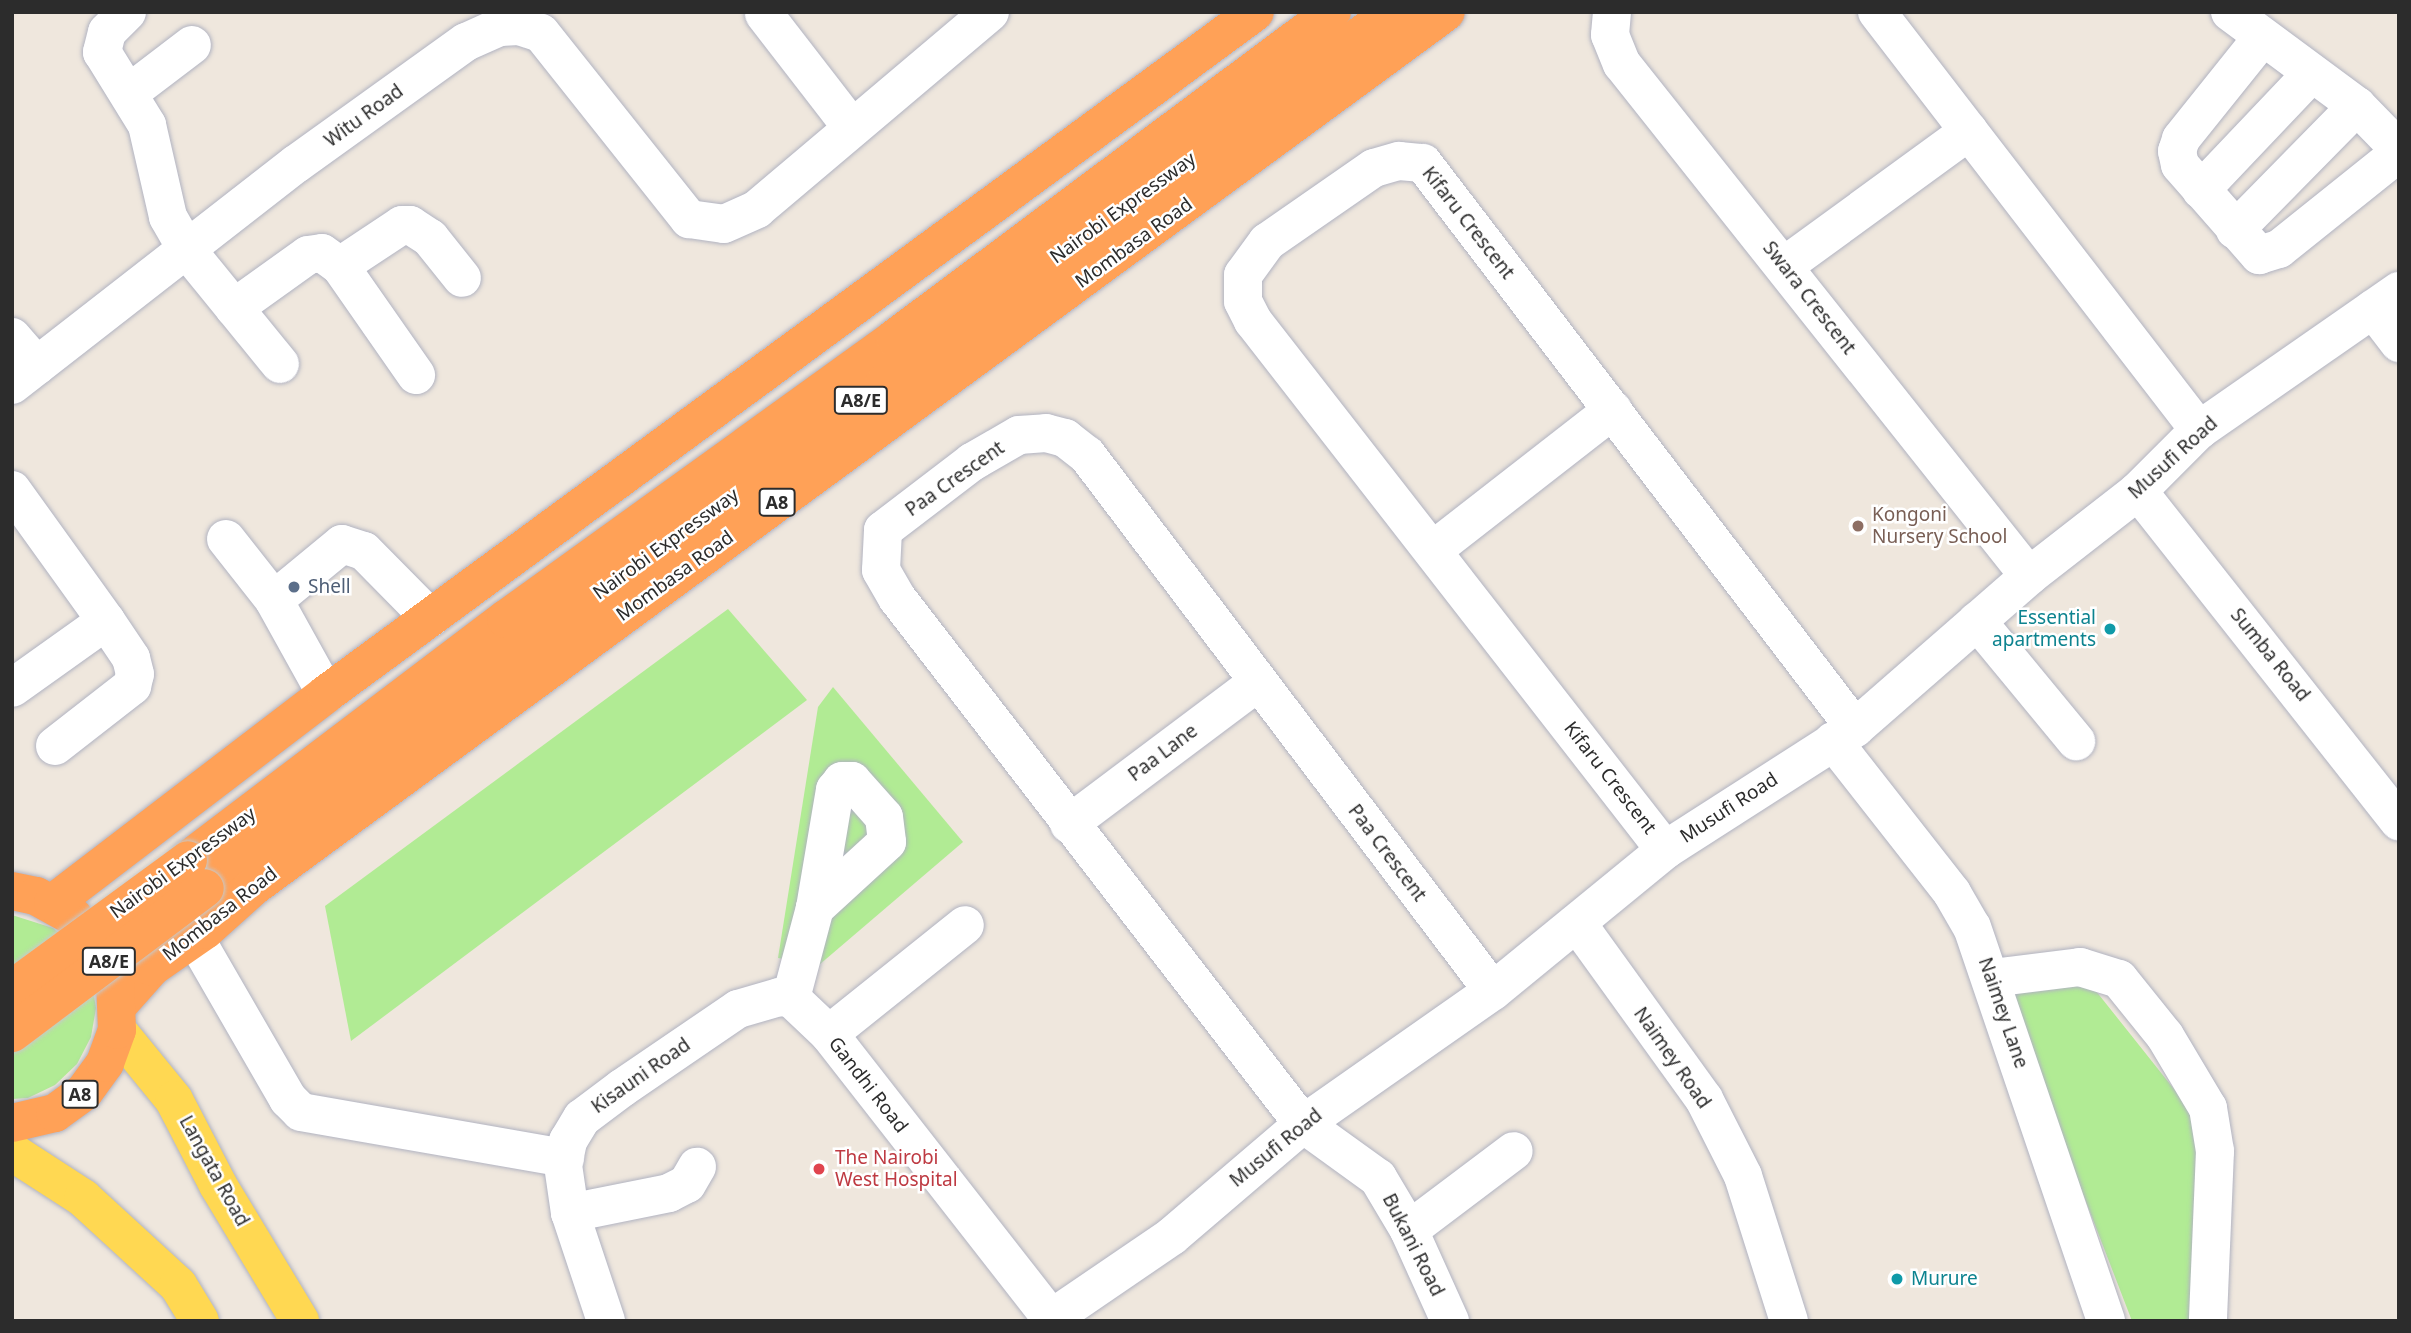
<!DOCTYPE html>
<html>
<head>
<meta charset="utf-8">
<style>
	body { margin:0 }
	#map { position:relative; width:2411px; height:1333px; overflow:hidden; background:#efe7dd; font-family:"Noto Sans",sans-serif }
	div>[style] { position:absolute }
	.green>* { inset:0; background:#b1eb94 }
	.roads { filter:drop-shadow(0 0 2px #b1b3c1) drop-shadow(0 0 2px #b1b3c1) }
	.minor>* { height:38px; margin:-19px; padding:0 19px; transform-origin:19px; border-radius:19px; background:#fff }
	.major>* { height:38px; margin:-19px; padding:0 19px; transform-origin:19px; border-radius:19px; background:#ffd852 }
	.highway>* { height:38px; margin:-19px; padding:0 19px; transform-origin:19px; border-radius:19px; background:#ffa157 }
	.bridges { filter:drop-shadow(0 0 2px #c8c8c8) drop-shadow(0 0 2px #c8c8c8) }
	.highway-bridge>* { height:38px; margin:-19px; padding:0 19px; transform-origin:19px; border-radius:19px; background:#ffa157 }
	.dots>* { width:19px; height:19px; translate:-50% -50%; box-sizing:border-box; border:4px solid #fff; border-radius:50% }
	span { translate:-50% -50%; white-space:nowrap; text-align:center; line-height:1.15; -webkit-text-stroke:5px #fff; paint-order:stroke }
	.shield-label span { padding:2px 5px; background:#fff; border:2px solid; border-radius:5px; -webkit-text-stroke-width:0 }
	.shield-label { font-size:18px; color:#2c2c2c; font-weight:700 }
	.street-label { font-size:19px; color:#2c2c2c }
	.education-label { font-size:19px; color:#785e54 }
	.left { translate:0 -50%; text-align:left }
	.service-label { font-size:19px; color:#4e5e75 }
	.culture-label { font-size:19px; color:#0d838f }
	.right { translate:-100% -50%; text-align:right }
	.health-label { font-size:19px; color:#be3a42 }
	.frame { position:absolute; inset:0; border:14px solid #2c2c2c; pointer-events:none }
</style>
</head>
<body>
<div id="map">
	<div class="green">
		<div style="clip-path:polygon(728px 609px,807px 700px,351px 1041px,325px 906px)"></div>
		<div style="clip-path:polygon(833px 687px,963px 842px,819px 965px,778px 958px,818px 707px)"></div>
		<div style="clip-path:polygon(12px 915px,53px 928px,77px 949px,91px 977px,96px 1008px,91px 1037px,77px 1064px,55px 1085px,28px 1098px,12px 1099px)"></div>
		<div style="clip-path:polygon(2084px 976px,2201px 1123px,2194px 1321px,2132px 1321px,2029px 1054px,1992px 978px)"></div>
	</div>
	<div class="roads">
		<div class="minor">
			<div style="left:127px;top:12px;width:28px;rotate:135deg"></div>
			<div style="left:107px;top:32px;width:21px;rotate:104deg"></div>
			<div style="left:102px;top:52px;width:86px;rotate:58.3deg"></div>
			<div style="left:147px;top:125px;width:94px;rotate:77.1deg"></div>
			<div style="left:168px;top:217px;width:38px;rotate:60deg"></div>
			<div style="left:187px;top:250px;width:147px;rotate:50.8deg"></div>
			<div style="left:1612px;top:12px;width:23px;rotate:95deg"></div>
			<div style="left:1610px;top:35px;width:31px;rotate:68deg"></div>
			<div style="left:1622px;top:64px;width:654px;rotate:51.52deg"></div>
			<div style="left:1877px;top:12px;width:528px;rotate:52.39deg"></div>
			<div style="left:2230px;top:12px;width:158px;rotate:36.5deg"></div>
			<div style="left:2357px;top:106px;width:60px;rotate:45.7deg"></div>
			<div style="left:764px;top:14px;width:144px;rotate:52.3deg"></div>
			<div style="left:2261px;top:39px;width:128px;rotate:128.7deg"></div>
			<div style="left:2181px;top:139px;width:13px;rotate:108deg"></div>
			<div style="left:2177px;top:151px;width:14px;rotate:78deg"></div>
			<div style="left:2180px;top:165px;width:120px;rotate:48.7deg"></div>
			<div style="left:2259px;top:255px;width:21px;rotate:-17deg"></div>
			<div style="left:2279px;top:249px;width:154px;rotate:-38.7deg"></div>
			<div style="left:129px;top:93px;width:79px;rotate:-37.3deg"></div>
			<div style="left:2201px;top:190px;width:161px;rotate:-46.5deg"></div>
			<div style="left:2235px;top:230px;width:174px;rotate:-45.5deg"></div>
			<div style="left:340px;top:266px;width:74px;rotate:-33.5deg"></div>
			<div style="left:402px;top:225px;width:8px"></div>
			<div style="left:410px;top:225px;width:24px;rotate:33deg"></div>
			<div style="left:430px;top:238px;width:51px;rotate:51.3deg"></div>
			<div style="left:1784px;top:266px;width:229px;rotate:-36.1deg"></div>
			<div style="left:234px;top:308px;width:91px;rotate:-35.6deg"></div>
			<div style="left:308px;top:255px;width:14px;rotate:-8deg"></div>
			<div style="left:322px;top:253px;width:22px;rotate:36deg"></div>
			<div style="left:340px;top:266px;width:133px;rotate:55.1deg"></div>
			<div style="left:2373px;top:309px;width:43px;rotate:52.6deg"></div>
			<div style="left:12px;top:337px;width:38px;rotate:49deg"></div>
			<div style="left:12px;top:385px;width:360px;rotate:-37.9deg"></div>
			<div style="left:296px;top:164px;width:209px;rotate:-35.7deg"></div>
			<div style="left:466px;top:42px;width:37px;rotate:-24deg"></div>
			<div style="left:500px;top:27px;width:19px;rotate:-3deg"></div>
			<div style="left:519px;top:26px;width:23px;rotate:18deg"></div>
			<div style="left:541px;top:33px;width:238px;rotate:51.5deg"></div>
			<div style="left:689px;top:219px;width:35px;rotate:8deg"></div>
			<div style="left:724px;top:224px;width:36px;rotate:-24deg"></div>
			<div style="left:757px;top:209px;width:305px;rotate:-40.2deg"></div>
			<div style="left:12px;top:490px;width:161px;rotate:54.3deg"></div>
			<div style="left:106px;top:621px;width:115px;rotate:144.5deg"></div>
			<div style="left:2138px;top:491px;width:421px;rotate:51.7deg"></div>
			<div style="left:226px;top:539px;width:78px;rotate:51.8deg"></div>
			<div style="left:1433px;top:550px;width:228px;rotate:-37.9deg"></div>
			<div style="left:1977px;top:621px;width:156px;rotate:50.5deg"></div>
			<div style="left:326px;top:694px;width:107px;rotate:-119deg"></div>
			<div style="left:274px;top:600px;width:88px;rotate:-39.5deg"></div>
			<div style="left:342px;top:544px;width:23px;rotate:18deg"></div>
			<div style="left:364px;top:551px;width:94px;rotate:45.4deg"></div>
			<div style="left:1833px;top:741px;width:193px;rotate:51.9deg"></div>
			<div style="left:1952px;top:893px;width:39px;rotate:60deg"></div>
			<div style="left:1972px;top:927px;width:416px;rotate:71.2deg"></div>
			<div style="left:55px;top:746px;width:98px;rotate:-37.9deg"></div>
			<div style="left:132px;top:686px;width:12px;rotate:-76deg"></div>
			<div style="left:135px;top:674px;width:16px;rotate:-104deg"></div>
			<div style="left:131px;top:658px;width:45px;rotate:-124deg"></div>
			<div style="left:1069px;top:824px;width:235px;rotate:-36.9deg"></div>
			<div style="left:1665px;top:850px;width:671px;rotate:-127.91deg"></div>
			<div style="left:1253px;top:321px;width:22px;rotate:-117deg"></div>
			<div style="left:1243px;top:301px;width:26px;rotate:-90deg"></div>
			<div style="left:1243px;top:275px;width:41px;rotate:-54deg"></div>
			<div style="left:1267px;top:242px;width:130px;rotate:-34.7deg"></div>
			<div style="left:1374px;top:168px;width:26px;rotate:-16deg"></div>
			<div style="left:1399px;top:161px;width:24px;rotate:5deg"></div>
			<div style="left:1423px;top:163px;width:711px;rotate:52.6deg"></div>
			<div style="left:1577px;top:923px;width:217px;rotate:54.2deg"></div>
			<div style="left:1704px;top:1099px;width:86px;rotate:63.1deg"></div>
			<div style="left:1743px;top:1176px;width:152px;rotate:72.4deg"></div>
			<div style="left:195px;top:938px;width:186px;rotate:60deg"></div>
			<div style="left:288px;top:1099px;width:18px;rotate:45deg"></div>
			<div style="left:301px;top:1112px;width:268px;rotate:9.9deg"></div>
			<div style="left:1992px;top:978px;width:89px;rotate:-7.1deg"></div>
			<div style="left:2080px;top:967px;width:41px;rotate:17.1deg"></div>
			<div style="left:2119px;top:979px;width:73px;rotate:51.1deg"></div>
			<div style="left:2165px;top:1036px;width:84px;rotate:59.2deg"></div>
			<div style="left:2208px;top:1108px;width:44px;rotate:80.8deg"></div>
			<div style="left:2215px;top:1151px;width:170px;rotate:92.4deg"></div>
			<div style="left:791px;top:998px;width:93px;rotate:-75.1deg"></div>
			<div style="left:815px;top:908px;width:120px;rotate:-80.4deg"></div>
			<div style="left:835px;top:790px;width:11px;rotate:-52deg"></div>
			<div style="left:842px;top:781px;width:10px"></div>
			<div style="left:852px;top:781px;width:48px;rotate:48.4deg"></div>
			<div style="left:884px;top:817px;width:25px;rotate:83deg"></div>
			<div style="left:887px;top:842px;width:98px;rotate:137.5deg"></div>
			<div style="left:829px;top:1034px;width:174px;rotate:-38.7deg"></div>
			<div style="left:570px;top:1213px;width:101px;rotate:-11.4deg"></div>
			<div style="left:669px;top:1193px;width:20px;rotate:-27deg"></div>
			<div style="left:687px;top:1184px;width:20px;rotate:-60deg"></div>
			<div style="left:1409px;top:1230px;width:131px;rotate:-37deg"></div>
			<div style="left:1052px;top:1318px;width:145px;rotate:-34.3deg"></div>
			<div style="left:1172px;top:1236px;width:172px;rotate:-40.5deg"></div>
			<div style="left:1303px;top:1124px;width:232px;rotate:-35deg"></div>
			<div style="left:1493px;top:991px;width:222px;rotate:-39.3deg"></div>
			<div style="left:1665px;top:850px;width:226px;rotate:-32.7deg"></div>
			<div style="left:1855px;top:728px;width:231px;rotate:-41.1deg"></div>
			<div style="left:2029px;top:576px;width:138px;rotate:-37.9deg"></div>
			<div style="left:2138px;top:491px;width:86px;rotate:-45deg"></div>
			<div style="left:2199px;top:430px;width:244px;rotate:-34.8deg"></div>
			<div style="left:606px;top:1321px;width:114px;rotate:-108.4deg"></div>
			<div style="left:570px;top:1213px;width:49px;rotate:-98.3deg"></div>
			<div style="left:563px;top:1165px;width:25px;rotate:-78deg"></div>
			<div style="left:568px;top:1141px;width:27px;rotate:-59deg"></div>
			<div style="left:582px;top:1118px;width:50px;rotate:-36.9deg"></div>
			<div style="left:622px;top:1088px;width:140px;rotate:-34.3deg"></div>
			<div style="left:738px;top:1009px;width:43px;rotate:-16.3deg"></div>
			<div style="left:779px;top:997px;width:12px;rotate:5deg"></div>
			<div style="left:791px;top:998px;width:52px;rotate:43.5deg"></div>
			<div style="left:829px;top:1034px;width:364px;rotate:52deg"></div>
			<div style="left:1450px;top:1321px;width:100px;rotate:-114.3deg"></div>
			<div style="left:1409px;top:1230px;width:61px;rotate:-120.8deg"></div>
			<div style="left:1378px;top:1178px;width:92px;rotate:-144.2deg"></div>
			<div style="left:1303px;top:1124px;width:664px;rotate:-127.66deg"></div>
			<div style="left:897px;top:598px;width:32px;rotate:-120deg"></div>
			<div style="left:881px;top:570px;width:40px;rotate:-87.1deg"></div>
			<div style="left:883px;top:530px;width:112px;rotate:-37.4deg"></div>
			<div style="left:972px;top:462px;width:54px;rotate:-29.9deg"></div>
			<div style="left:1019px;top:435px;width:27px;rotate:-4deg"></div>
			<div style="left:1046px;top:433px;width:20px;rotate:15deg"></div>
			<div style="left:1065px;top:438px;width:28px;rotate:38deg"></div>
			<div style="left:1087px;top:455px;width:672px;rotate:52.86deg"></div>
		</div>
		<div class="major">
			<div style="left:117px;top:1030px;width:90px;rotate:50.8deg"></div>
			<div style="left:174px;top:1100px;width:96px;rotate:62.6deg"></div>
			<div style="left:218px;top:1185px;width:159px;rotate:58.9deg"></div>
			<div style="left:12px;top:1152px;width:85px;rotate:32.9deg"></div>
			<div style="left:83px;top:1198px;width:129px;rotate:42.5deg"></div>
			<div style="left:178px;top:1285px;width:42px;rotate:58.6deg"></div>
		</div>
		<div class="highway">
			<div style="left:188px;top:860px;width:399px;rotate:-37.2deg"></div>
			<div style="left:506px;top:619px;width:480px;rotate:-35.8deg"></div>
			<div style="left:895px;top:338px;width:545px;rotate:-36.72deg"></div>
			<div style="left:205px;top:888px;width:848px;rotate:-36.65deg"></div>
			<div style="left:885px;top:382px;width:628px;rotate:-36.07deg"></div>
			<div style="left:12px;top:891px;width:25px;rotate:12deg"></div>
			<div style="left:36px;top:896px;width:43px;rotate:28.9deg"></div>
			<div style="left:53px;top:903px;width:344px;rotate:-37.4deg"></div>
			<div style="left:326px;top:694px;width:1152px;rotate:-36.28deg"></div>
			<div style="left:119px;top:1004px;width:50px;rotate:-48.3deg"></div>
			<div style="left:152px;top:967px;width:65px;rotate:-34.9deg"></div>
			<div style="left:205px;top:930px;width:64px;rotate:-41.9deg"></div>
			<div style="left:253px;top:887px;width:1479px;rotate:-36.26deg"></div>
			<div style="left:12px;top:1123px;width:44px;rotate:-13.1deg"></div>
			<div style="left:55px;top:1113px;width:36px;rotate:-36deg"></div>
			<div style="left:84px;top:1092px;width:36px;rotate:-54deg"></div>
			<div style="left:105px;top:1063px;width:35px;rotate:-70deg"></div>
			<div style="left:117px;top:1030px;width:50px;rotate:-92.3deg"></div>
		</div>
	</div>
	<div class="bridges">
		<div class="highway-bridge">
			<div style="left:12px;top:989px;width:218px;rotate:-36.2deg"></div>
			<div style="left:12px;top:1033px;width:241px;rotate:-36.9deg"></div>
		</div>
	</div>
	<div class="dots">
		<div style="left:1858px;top:526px;background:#8d6e63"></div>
		<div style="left:294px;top:587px;background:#5c6f8a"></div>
		<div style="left:2110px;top:629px;background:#0f9aa8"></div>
		<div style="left:819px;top:1169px;background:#e0444e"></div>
		<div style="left:1897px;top:1279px;background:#0f9aa8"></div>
	</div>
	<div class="shield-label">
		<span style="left:861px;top:400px">A8/E</span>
		<span style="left:777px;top:502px">A8</span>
		<span style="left:109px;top:961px">A8/E</span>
		<span style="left:80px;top:1094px">A8</span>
	</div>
	<div class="street-label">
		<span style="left:364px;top:116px;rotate:-36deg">Witu Road</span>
		<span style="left:1123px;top:208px;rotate:-36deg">Nairobi Expressway</span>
		<span style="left:1468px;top:223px;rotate:52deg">Kifaru Crescent</span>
		<span style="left:1134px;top:243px;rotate:-36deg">Mombasa Road</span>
		<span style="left:1809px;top:298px;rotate:52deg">Swara Crescent</span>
		<span style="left:2173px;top:458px;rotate:-42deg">Musufi Road</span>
		<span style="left:955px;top:479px;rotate:-35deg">Paa Crescent</span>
		<span style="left:666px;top:544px;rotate:-36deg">Nairobi Expressway</span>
		<span style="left:675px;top:576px;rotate:-36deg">Mombasa Road</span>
		<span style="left:2270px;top:655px;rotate:51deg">Sumba Road</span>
		<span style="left:1163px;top:753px;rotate:-37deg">Paa Lane</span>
		<span style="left:1610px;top:778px;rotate:52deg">Kifaru Crescent</span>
		<span style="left:1729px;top:808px;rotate:-33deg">Musufi Road</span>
		<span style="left:1387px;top:853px;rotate:53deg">Paa Crescent</span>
		<span style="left:183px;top:863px;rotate:-36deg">Nairobi Expressway</span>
		<span style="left:220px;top:914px;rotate:-38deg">Mombasa Road</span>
		<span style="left:2003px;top:1013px;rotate:71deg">Naimey Lane</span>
		<span style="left:1672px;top:1058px;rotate:55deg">Naimey Road</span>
		<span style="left:641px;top:1076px;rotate:-35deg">Kisauni Road</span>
		<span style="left:868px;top:1085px;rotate:52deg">Gandhi Road</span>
		<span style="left:1276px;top:1148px;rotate:-39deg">Musufi Road</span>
		<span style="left:214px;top:1171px;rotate:61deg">Langata Road</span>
		<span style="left:1413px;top:1245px;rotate:63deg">Bukani Road</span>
	</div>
	<div class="education-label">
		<span class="left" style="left:1872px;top:526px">Kongoni<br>Nursery School</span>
	</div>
	<div class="service-label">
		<span class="left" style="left:308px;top:587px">Shell</span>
	</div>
	<div class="culture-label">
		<span class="right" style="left:2096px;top:629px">Essential<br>apartments</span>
		<span class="left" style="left:1911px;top:1279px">Murure</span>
	</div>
	<div class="health-label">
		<span class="left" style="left:835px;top:1169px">The Nairobi<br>West Hospital</span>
	</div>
	<div class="frame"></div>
</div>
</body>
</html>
